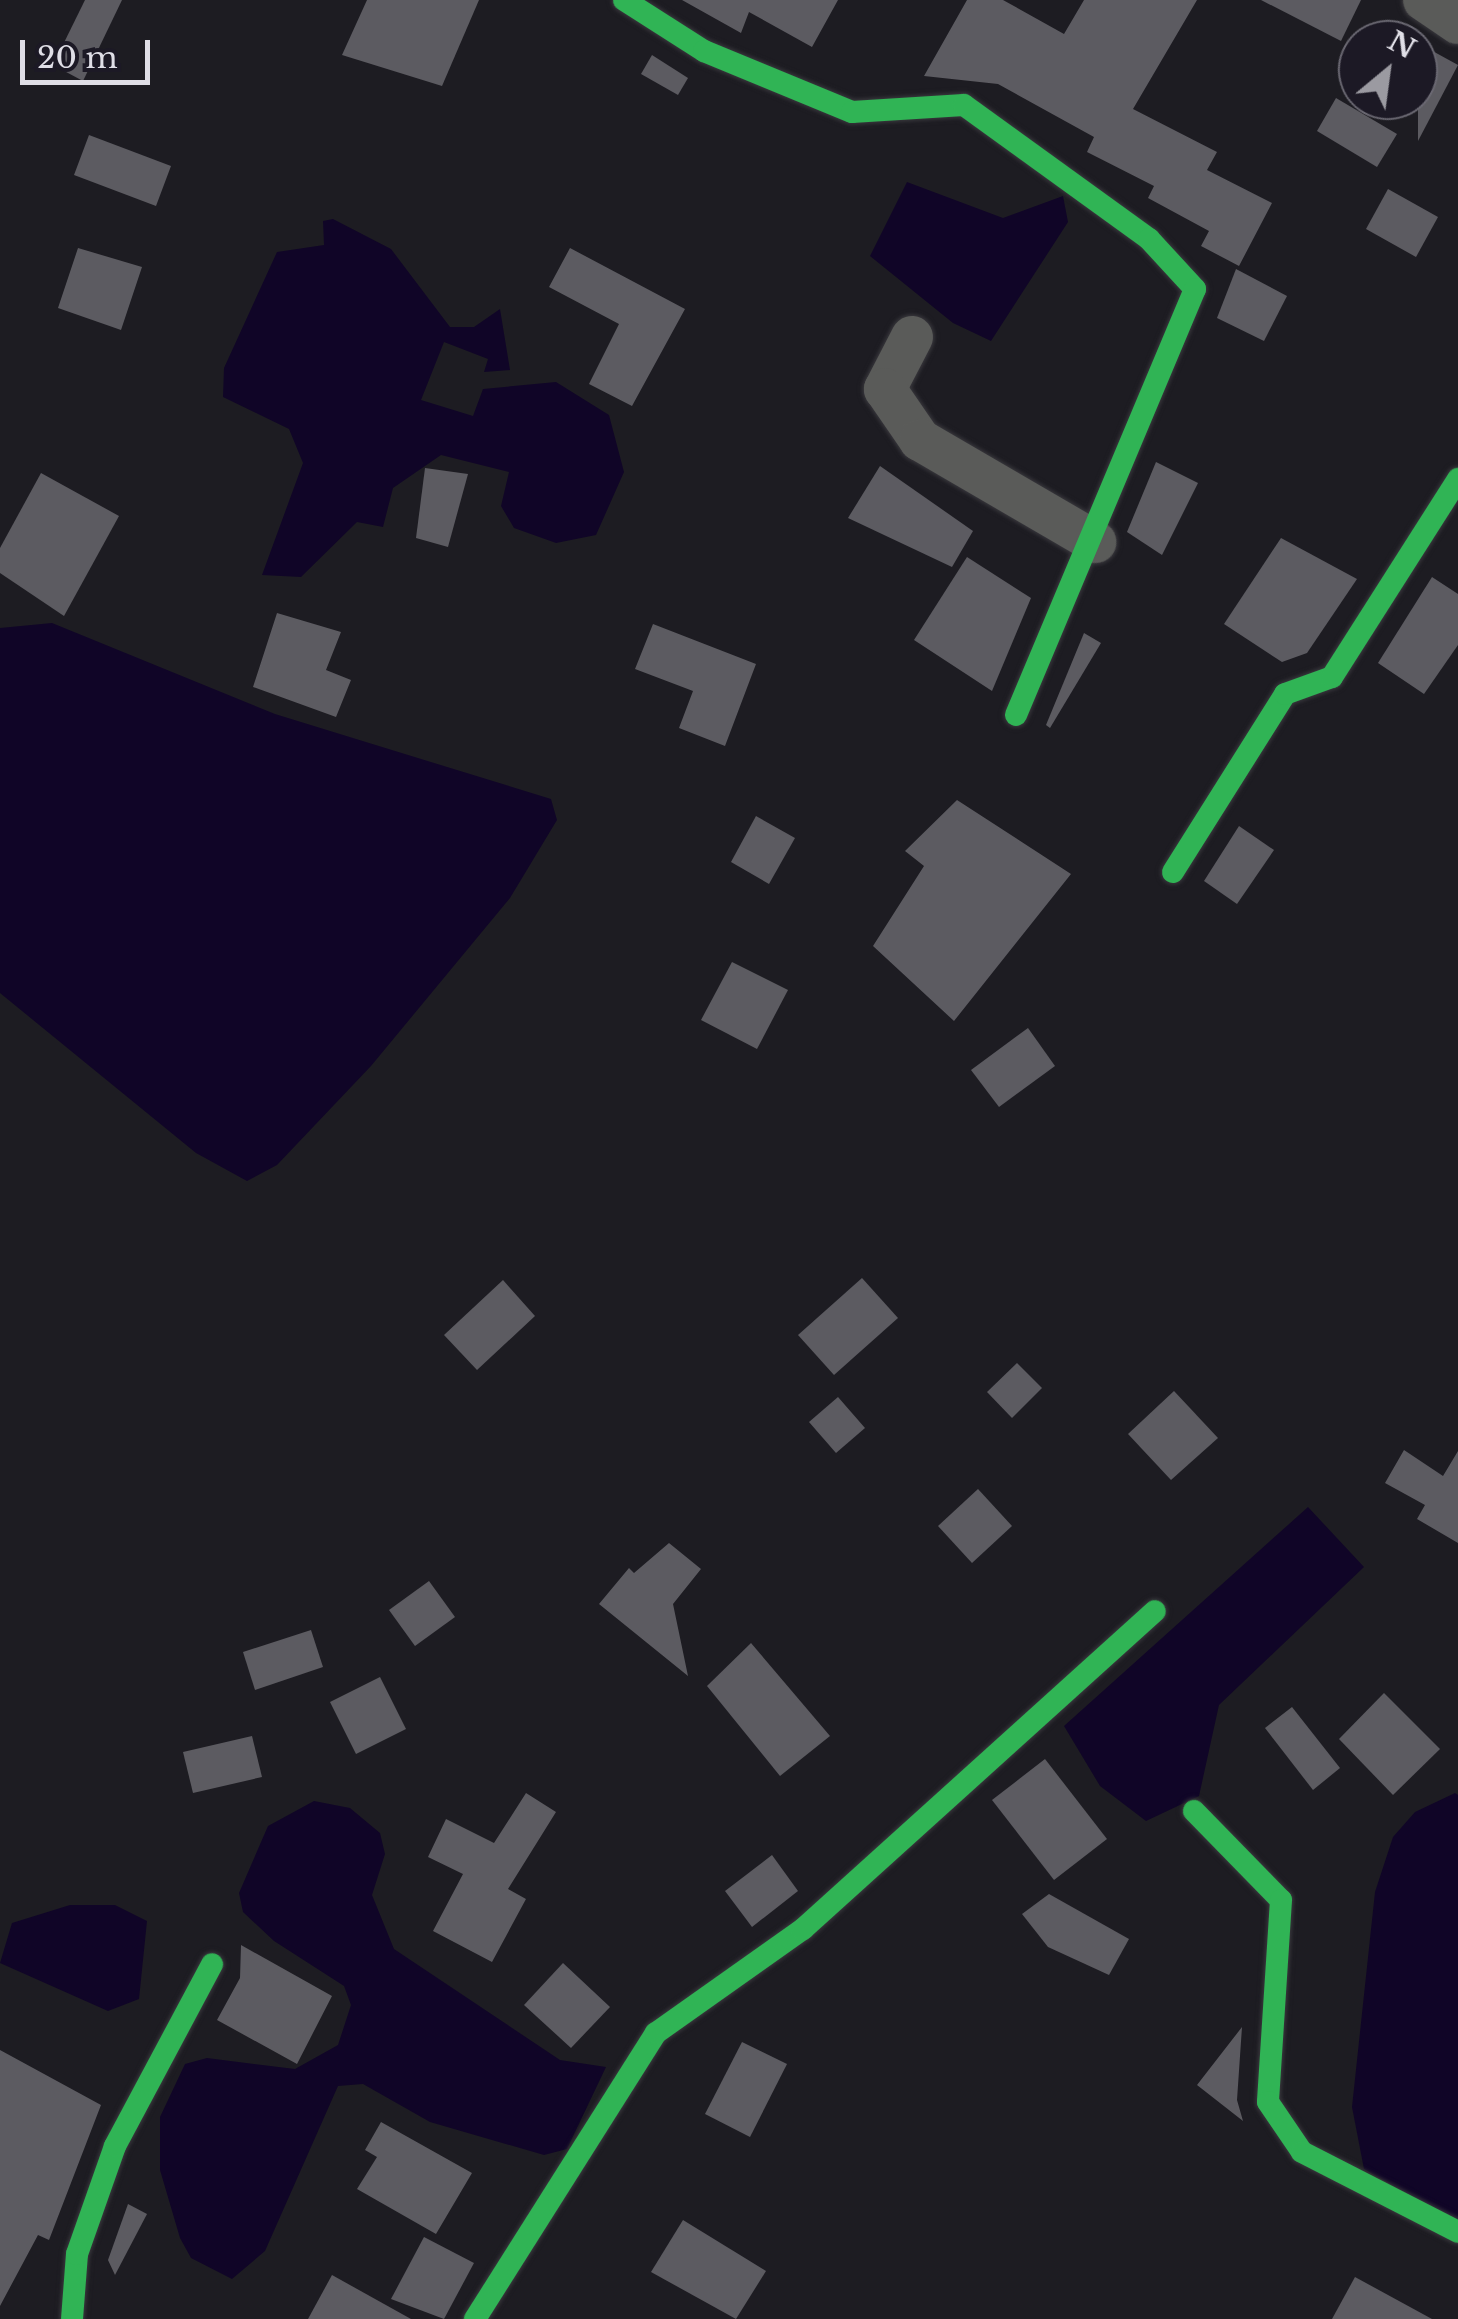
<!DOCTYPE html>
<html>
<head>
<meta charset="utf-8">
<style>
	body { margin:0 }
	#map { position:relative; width:1458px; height:2319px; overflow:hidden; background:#1d1c22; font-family:"Libre Baskerville",serif }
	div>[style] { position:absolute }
	.water>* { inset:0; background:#100527 }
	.building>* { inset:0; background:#5c5b61 }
	.roads { filter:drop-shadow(0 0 2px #39383d) drop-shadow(0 0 2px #39383d) }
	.street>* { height:42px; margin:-21px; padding:0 21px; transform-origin:21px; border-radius:21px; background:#5a5b59 }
	.fast>* { height:22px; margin:-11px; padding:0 11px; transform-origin:11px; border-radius:11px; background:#30b455 }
	span { translate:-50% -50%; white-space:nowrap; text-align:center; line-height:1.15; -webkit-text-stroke:10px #1c1925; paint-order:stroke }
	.north { position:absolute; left:1338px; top:20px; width:100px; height:100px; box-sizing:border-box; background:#1c1925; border:2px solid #6a6872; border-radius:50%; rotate:29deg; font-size:28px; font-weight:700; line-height:40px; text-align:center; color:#dfdee6 }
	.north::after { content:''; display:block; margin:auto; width:35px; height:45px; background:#9b9aa1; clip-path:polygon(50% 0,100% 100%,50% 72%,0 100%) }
	.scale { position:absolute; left:20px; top:40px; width:130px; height:45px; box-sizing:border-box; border:5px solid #dfdee6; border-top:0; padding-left:12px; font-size:30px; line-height:35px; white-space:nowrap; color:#dfdee6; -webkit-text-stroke:8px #1c1925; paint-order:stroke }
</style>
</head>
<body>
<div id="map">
	<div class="water">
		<div style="clip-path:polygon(907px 182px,1003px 218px,1063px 196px,1068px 222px,991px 341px,953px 323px,870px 256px)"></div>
		<div style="clip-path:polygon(333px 219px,391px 249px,450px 327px,474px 327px,500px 309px,510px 370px,484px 372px,488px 359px,444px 342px,421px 400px,473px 416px,483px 389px,556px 382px,609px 415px,624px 472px,596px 535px,556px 543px,514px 528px,501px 506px,509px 472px,441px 455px,393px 488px,383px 527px,357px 522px,301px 577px,262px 575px,303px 463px,289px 429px,223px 397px,224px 368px,277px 252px,324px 245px,323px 221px)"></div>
		<div style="clip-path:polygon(52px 623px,275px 714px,551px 799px,557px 820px,510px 898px,371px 1066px,277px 1165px,247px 1181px,196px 1153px,0 993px,0 628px)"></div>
		<div style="clip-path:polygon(1308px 1507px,1364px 1567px,1219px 1705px,1199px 1796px,1146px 1821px,1100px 1786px,1064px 1726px)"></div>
		<div style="clip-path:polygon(1455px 1793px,1458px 1795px,1458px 2223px,1364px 2169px,1352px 2107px,1375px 1892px,1393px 1837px,1415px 1812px)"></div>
		<div style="clip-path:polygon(314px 1801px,350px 1808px,380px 1833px,385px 1854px,372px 1895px,394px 1949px,560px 2060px,606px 2067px,567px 2149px,544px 2155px,430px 2122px,363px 2084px,338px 2086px,265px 2251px,232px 2279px,191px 2258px,180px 2238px,160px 2170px,160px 2117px,185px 2064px,207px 2058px,295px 2069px,338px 2045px,351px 2005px,344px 1986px,274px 1941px,243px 1912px,239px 1893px,268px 1826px)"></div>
		<div style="clip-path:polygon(70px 1905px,115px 1905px,147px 1921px,139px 1999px,108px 2011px,0 1963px,12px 1923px)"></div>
	</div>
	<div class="building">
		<div style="clip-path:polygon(85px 0,122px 0,83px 81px,53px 65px)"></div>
		<div style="clip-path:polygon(367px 0,479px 0,442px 86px,342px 55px)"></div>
		<div style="clip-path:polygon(682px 0,838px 0,812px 47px,749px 12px,741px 33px)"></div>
		<div style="clip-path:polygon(967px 0,1003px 0,1064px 34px,1084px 0,1197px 0,1133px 109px,1217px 152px,1207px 170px,1272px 203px,1239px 266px,1201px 246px,1209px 231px,1148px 198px,1154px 186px,1087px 152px,1094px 137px,998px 84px,924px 76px)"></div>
		<div style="clip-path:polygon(1261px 0,1361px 0,1341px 41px)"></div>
		<div style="clip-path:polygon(1418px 43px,1458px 65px,1418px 141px)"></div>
		<div style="clip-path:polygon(652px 55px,688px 78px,678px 95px,641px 74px)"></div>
		<div style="clip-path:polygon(1336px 98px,1397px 134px,1377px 167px,1317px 131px)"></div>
		<div style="clip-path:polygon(89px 135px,171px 166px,156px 206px,74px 175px)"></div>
		<div style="clip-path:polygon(1388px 189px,1438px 217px,1416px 257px,1366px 229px)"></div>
		<div style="clip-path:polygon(78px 248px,142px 267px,121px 330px,58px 308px)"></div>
		<div style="clip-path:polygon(570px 248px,685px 309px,632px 406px,589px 384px,619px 324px,549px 287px)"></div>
		<div style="clip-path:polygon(1236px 269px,1287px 296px,1264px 341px,1217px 318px)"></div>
		<div style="clip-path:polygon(1156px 462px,1198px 483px,1162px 555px,1127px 532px)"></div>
		<div style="clip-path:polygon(880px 466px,973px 531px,952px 567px,848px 518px)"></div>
		<div style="clip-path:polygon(425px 468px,468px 474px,448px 547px,416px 538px)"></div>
		<div style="clip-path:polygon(41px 473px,119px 516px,64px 616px,0 573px,0 548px)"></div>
		<div style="clip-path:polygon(1281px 538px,1357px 579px,1307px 653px,1282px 662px,1224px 624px)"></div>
		<div style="clip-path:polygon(967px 557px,1031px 598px,992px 691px,914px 640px)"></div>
		<div style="clip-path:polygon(1432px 577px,1458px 594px,1458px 645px,1424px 694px,1378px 663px)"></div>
		<div style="clip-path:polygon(277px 613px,341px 632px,326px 670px,351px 680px,336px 717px,253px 687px)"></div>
		<div style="clip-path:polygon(653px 624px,756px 664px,725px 746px,679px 728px,693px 691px,635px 669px)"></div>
		<div style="clip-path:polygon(1084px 633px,1101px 643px,1050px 728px,1046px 725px)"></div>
		<div style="clip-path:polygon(957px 800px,1071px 874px,954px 1021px,873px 946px,924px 866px,905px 851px)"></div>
		<div style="clip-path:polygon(756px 816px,795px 838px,769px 884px,731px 862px)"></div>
		<div style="clip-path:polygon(1239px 826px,1274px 850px,1237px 904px,1204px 881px)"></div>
		<div style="clip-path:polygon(732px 962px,788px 990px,757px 1049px,701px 1020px)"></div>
		<div style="clip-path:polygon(1028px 1028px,1055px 1066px,999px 1107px,971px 1070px)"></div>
		<div style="clip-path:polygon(862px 1278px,898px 1318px,834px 1375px,798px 1335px)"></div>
		<div style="clip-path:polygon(503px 1280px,535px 1316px,477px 1370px,444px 1335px)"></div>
		<div style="clip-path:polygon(1017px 1363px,1042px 1388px,1012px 1418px,987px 1392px)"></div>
		<div style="clip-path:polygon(1174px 1391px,1218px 1438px,1171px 1480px,1128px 1434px)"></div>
		<div style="clip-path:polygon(838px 1397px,865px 1428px,836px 1453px,809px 1422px)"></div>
		<div style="clip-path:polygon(1404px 1450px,1443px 1476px,1458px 1451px,1458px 1543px,1417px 1519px,1425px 1505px,1385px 1483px)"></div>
		<div style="clip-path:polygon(978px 1489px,1012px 1526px,972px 1563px,938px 1526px)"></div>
		<div style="clip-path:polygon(669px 1543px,701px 1569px,673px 1604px,688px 1676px,599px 1604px,629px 1568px,634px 1573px)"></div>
		<div style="clip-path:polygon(429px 1581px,455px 1617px,415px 1646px,389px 1610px)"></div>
		<div style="clip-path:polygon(311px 1630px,323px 1667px,255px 1690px,243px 1652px)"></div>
		<div style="clip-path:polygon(751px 1643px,830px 1736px,780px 1776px,707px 1686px)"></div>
		<div style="clip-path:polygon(380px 1677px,406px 1729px,356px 1754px,330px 1702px)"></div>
		<div style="clip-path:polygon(1384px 1693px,1440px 1749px,1393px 1795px,1339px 1739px)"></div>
		<div style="clip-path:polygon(1292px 1707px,1340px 1768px,1313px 1790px,1265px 1728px)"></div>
		<div style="clip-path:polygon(252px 1736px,262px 1777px,193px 1793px,183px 1752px)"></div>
		<div style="clip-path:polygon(1045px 1759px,1107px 1839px,1054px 1880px,992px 1800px)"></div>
		<div style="clip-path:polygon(526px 1793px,556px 1812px,508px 1889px,526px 1899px,492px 1962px,433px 1931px,463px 1874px,428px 1857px,446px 1819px,494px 1843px)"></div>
		<div style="clip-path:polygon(772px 1855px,798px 1891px,752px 1927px,725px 1891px)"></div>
		<div style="clip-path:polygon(1049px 1894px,1129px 1939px,1109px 1975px,1048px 1947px,1022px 1914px)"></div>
		<div style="clip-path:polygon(241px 1945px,332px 1996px,297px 2064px,217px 2020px,240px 1978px)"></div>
		<div style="clip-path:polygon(563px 1963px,610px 2007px,571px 2048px,524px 2005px)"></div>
		<div style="clip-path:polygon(1242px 2027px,1237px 2100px,1243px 2121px,1197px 2085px)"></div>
		<div style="clip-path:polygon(742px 2042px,787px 2064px,750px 2137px,705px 2114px)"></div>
		<div style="clip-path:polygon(0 2050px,101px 2105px,49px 2240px,38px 2235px,0 2306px)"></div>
		<div style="clip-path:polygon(381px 2122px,472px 2173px,436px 2234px,357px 2189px,377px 2157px,365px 2150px)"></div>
		<div style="clip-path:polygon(128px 2204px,147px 2214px,115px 2275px,108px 2260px)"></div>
		<div style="clip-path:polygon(683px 2220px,766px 2271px,736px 2319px,651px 2272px)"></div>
		<div style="clip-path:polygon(424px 2237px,474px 2263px,444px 2319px,391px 2299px)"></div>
		<div style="clip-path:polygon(332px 2275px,411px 2319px,308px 2319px)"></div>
		<div style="clip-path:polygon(1355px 2277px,1432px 2319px,1332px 2319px)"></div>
	</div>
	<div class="roads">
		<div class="street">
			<div style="left:1424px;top:0;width:41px;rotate:34.1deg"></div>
			<div style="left:912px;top:337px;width:59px;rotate:117.4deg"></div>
			<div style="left:885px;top:389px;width:62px;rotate:55.5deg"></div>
			<div style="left:920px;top:440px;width:203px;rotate:30.2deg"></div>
		</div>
		<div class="fast">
			<div style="left:624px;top:0;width:95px;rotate:32.5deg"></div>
			<div style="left:704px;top:51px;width:160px;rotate:22.4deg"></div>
			<div style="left:852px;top:112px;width:112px;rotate:-3.6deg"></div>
			<div style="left:964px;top:105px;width:228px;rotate:35.9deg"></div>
			<div style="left:1149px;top:239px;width:68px;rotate:47.4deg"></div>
			<div style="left:1195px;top:289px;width:462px;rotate:112.8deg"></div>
			<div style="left:1173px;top:872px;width:210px;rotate:-57.8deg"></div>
			<div style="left:1285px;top:694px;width:50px;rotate:-19.9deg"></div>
			<div style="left:1332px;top:677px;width:235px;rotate:-57.5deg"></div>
			<div style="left:1194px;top:1811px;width:124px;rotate:45.7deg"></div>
			<div style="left:1281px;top:1900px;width:202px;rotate:93.7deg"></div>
			<div style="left:1268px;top:2102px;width:60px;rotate:55.8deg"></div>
			<div style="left:1302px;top:2152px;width:175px;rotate:27.1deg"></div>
			<div style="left:72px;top:2319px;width:65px;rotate:-85.6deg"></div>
			<div style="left:77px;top:2254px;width:114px;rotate:-70.6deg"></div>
			<div style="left:115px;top:2146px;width:206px;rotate:-61.9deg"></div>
			<div style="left:475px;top:2319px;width:338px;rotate:-57.7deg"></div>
			<div style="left:656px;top:2033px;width:180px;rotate:-35.3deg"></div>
			<div style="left:803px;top:1929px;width:474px;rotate:-42.1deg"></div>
		</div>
	</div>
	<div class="north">N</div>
	<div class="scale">20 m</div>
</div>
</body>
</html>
